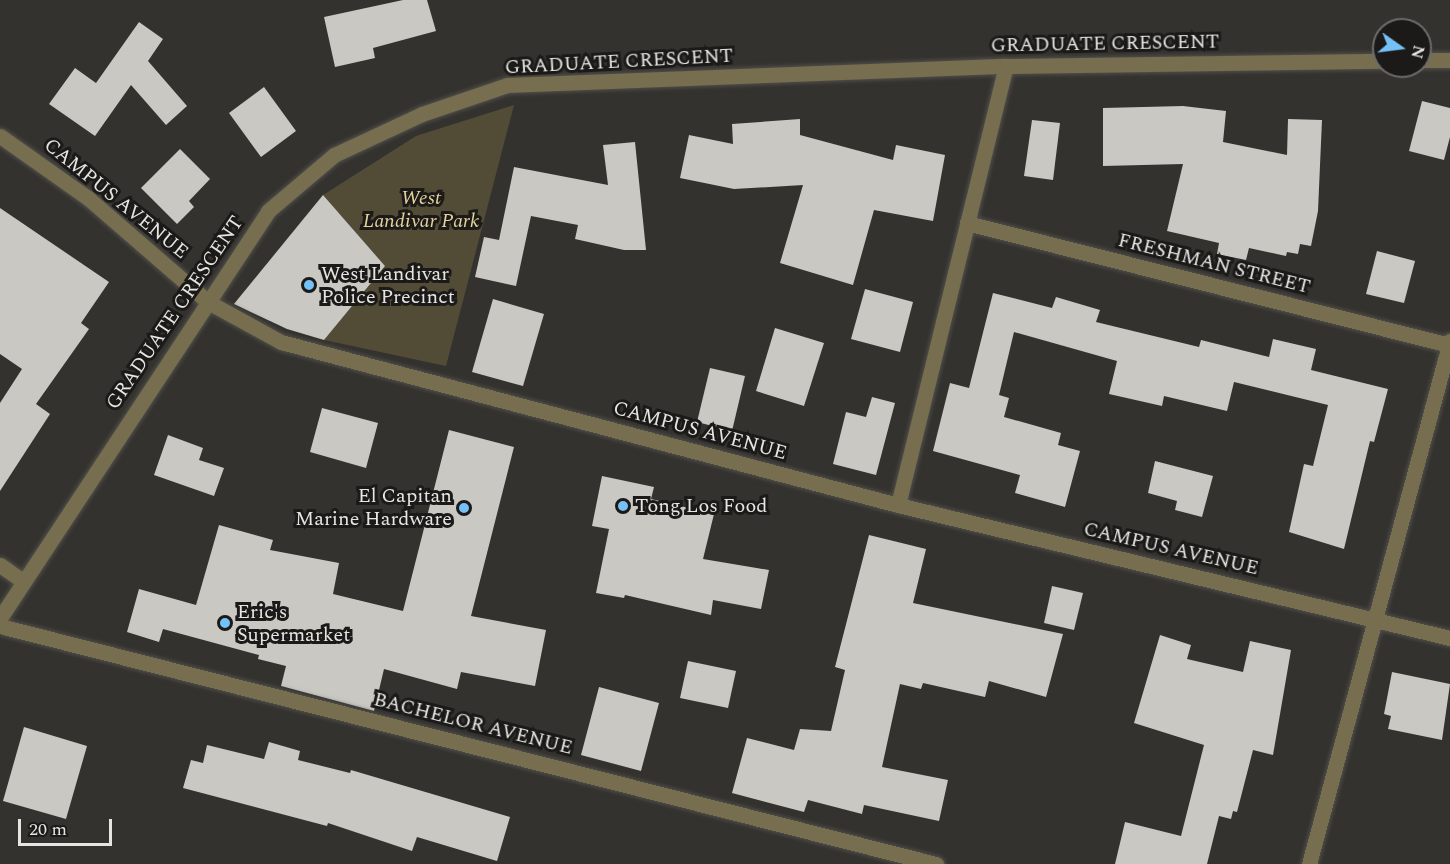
<!DOCTYPE html>
<html>
<head>
<meta charset="utf-8">
<style>
	body { margin:0 }
	#map { position:relative; width:1450px; height:864px; overflow:hidden; background:#34322e; font-family:Spectral,serif }
	div>[style] { position:absolute }
	.green>* { inset:0; background:#524b36 }
	.building>* { inset:0; background:#cac8c3 }
	.roads { filter:drop-shadow(0 0 2px #504f4b) drop-shadow(0 0 2px #504f4b) }
	.minor>* { height:15px; margin:-7.5px; padding:0 7.5px; transform-origin:7.5px; border-radius:7.5px; background:#776d4f }
	.dots>* { width:16px; height:16px; translate:-50% -50%; box-sizing:border-box; border:3px solid #1b1a18; border-radius:50% }
	span { translate:-50% -50%; white-space:nowrap; text-align:center; line-height:1.15; -webkit-text-stroke:6px #1b1a18; paint-order:stroke }
	.street-label { font-size:20px; color:#e5e5e2 }
	.park-label { font-size:20px; color:#e5d39d; font-style:italic }
	.poi-label { font-size:20px; color:#e5e5e2 }
	.left { translate:0 -50%; text-align:left }
	.right { translate:-100% -50%; text-align:right }
	.north { position:absolute; left:1372px; top:18px; width:60px; height:60px; box-sizing:border-box; background:#1b1a18; border:2px solid #6c6b69; border-radius:50%; rotate:104deg; font-size:16px; font-weight:700; line-height:24px; text-align:center; color:#e5e5e2 }
	.north::after { content:''; display:block; margin:auto; width:21px; height:27px; background:#75c0f6; clip-path:polygon(50% 0,100% 100%,50% 72%,0 100%) }
	.scale { position:absolute; left:18px; top:819px; width:94px; height:27px; box-sizing:border-box; border:3px solid #e5e5e2; border-top:0; padding-left:8px; font-size:18px; line-height:21px; white-space:nowrap; color:#e5e5e2; -webkit-text-stroke:4px #1b1a18; paint-order:stroke }
</style>
</head>
<body>
<div id="map">
	<div class="green">
		<div style="clip-path:polygon(514px 105px,446px 366px,324px 340px,385px 266px,323px 195px,416px 136px)"></div>
	</div>
	<div class="building">
		<div style="clip-path:polygon(403px 0,427px 0,436px 31px,373px 48px,375px 58px,335px 67px,324px 17px)"></div>
		<div style="clip-path:polygon(139px 22px,163px 39px,148px 61px,187px 106px,166px 125px,131px 85px,95px 136px,49px 104px,75px 68px,96px 83px)"></div>
		<div style="clip-path:polygon(264px 87px,296px 131px,261px 157px,229px 113px)"></div>
		<div style="clip-path:polygon(1422px 101px,1450px 108px,1450px 137px,1444px 160px,1409px 151px)"></div>
		<div style="clip-path:polygon(1183px 106px,1226px 111px,1223px 142px,1287px 155px,1288px 119px,1322px 120px,1318px 211px,1311px 246px,1300px 244px,1298px 254px,1287px 252px,1286px 256px,1249px 248px,1246px 260px,1217px 254px,1219px 243px,1167px 231px,1183px 164px,1103px 166px,1103px 108px)"></div>
		<div style="clip-path:polygon(800px 119px,800px 135px,893px 160px,896px 145px,945px 155px,933px 221px,874px 210px,853px 285px,780px 263px,803px 185px,734px 189px,680px 178px,689px 135px,733px 144px,732px 124px)"></div>
		<div style="clip-path:polygon(1032px 120px,1060px 123px,1053px 180px,1024px 176px)"></div>
		<div style="clip-path:polygon(635px 142px,646px 250px,624px 250px,575px 239px,578px 225px,531px 216px,516px 286px,475px 277px,484px 237px,499px 240px,514px 167px,608px 185px,603px 145px)"></div>
		<div style="clip-path:polygon(180px 149px,210px 179px,189px 201px,194px 207px,177px 224px,141px 188px)"></div>
		<div style="clip-path:polygon(323px 195px,385px 266px,324px 340px,287px 329px,234px 304px)"></div>
		<div style="clip-path:polygon(0 208px,109px 282px,81px 323px,89px 329px,36px 404px,50px 414px,0 491px,0 403px,22px 369px,0 354px)"></div>
		<div style="clip-path:polygon(1377px 251px,1415px 261px,1404px 303px,1366px 294px)"></div>
		<div style="clip-path:polygon(865px 289px,913px 302px,900px 352px,851px 339px)"></div>
		<div style="clip-path:polygon(993px 293px,1052px 308px,1056px 297px,1100px 310px,1096px 322px,1199px 347px,1201px 340px,1269px 357px,1273px 339px,1316px 349px,1311px 370px,1388px 389px,1374px 442px,1370px 441px,1344px 549px,1289px 532px,1304px 464px,1313px 466px,1328px 405px,1234px 382px,1227px 411px,1164px 396px,1162px 406px,1109px 394px,1117px 361px,1014px 332px,999px 395px,1009px 398px,1004px 417px,1061px 433px,1058px 445px,1080px 451px,1065px 507px,1015px 493px,1020px 475px,933px 451px,950px 383px,969px 388px)"></div>
		<div style="clip-path:polygon(493px 299px,544px 314px,523px 386px,472px 372px)"></div>
		<div style="clip-path:polygon(775px 328px,824px 343px,804px 406px,756px 391px)"></div>
		<div style="clip-path:polygon(710px 368px,745px 376px,732px 431px,697px 422px)"></div>
		<div style="clip-path:polygon(872px 397px,895px 403px,876px 475px,833px 464px,846px 412px,866px 417px)"></div>
		<div style="clip-path:polygon(322px 408px,378px 423px,366px 468px,310px 452px)"></div>
		<div style="clip-path:polygon(449px 430px,514px 447px,471px 616px,546px 630px,535px 686px,461px 672px,457px 689px,384px 669px,374px 711px,281px 686px,286px 666px,258px 659px,259px 655px,163px 629px,159px 642px,127px 632px,139px 589px,196px 605px,219px 525px,273px 540px,270px 550px,339px 563px,333px 594px,403px 611px)"></div>
		<div style="clip-path:polygon(168px 435px,203px 448px,199px 460px,224px 468px,214px 496px,154px 475px)"></div>
		<div style="clip-path:polygon(1155px 461px,1213px 476px,1202px 517px,1175px 510px,1177px 501px,1148px 493px)"></div>
		<div style="clip-path:polygon(602px 476px,654px 487px,651px 499px,714px 514px,703px 559px,769px 570px,761px 609px,713px 600px,711px 615px,625px 595px,624px 598px,596px 593px,609px 529px,592px 526px)"></div>
		<div style="clip-path:polygon(869px 535px,926px 549px,913px 603px,1063px 634px,1046px 697px,989px 681px,985px 697px,923px 683px,921px 689px,900px 684px,882px 767px,948px 780px,939px 821px,864px 805px,862px 814px,808px 800px,804px 812px,732px 793px,747px 738px,794px 750px,800px 729px,831px 731px,845px 670px,835px 667px)"></div>
		<div style="clip-path:polygon(1052px 586px,1083px 593px,1074px 630px,1044px 623px)"></div>
		<div style="clip-path:polygon(1160px 635px,1191px 645px,1187px 659px,1243px 672px,1250px 641px,1291px 650px,1273px 755px,1253px 750px,1237px 812px,1233px 811px,1231px 819px,1219px 816px,1207px 864px,1115px 864px,1125px 822px,1181px 836px,1204px 745px,1134px 723px)"></div>
		<div style="clip-path:polygon(688px 661px,736px 671px,728px 708px,680px 698px)"></div>
		<div style="clip-path:polygon(1392px 672px,1450px 684px,1442px 740px,1388px 729px,1391px 716px,1384px 714px)"></div>
		<div style="clip-path:polygon(599px 687px,659px 703px,641px 771px,581px 755px)"></div>
		<div style="clip-path:polygon(24px 727px,87px 746px,66px 819px,3px 801px)"></div>
		<div style="clip-path:polygon(269px 742px,300px 751px,298px 760px,350px 773px,351px 770px,510px 817px,497px 861px,417px 837px,412px 851px,328px 823px,327px 826px,183px 788px,191px 760px,203px 763px,207px 745px,264px 759px)"></div>
	</div>
	<div class="roads">
		<div class="minor">
			<div style="left:1420px;top:60px;width:30px"></div>
			<div style="left:0;top:136px;width:108px;rotate:35.2deg"></div>
			<div style="left:88px;top:198px;width:159px;rotate:40.9deg"></div>
			<div style="left:208px;top:302px;width:83px;rotate:28.7deg"></div>
			<div style="left:281px;top:342px;width:638px;rotate:14.8deg"></div>
			<div style="left:898px;top:505px;width:568px;rotate:13.55deg"></div>
			<div style="left:967px;top:223px;width:498px;rotate:14.2deg"></div>
			<div style="left:898px;top:505px;width:452px;rotate:-76.2deg"></div>
			<div style="left:0;top:565px;width:28px;rotate:35deg"></div>
			<div style="left:0;top:618px;width:487px;rotate:-56.6deg"></div>
			<div style="left:268px;top:211px;width:87px;rotate:-40.3deg"></div>
			<div style="left:334px;top:155px;width:97px;rotate:-25deg"></div>
			<div style="left:422px;top:114px;width:90px;rotate:-18.8deg"></div>
			<div style="left:507px;top:85px;width:499px;rotate:-2.2deg"></div>
			<div style="left:1006px;top:66px;width:378px;rotate:-0.8deg"></div>
			<div style="left:0;top:626px;width:966px;rotate:14.27deg"></div>
			<div style="left:1309px;top:864px;width:542px;rotate:-74.91deg"></div>
		</div>
	</div>
	<div class="dots">
		<div style="left:309px;top:285px;background:#75c0f6"></div>
		<div style="left:623px;top:506px;background:#75c0f6"></div>
		<div style="left:464px;top:508px;background:#75c0f6"></div>
		<div style="left:225px;top:623px;background:#75c0f6"></div>
	</div>
	<div class="street-label">
		<span style="left:1105px;top:44px;rotate:-1deg">GRADUATE CRESCENT</span>
		<span style="left:619px;top:62px;rotate:-3deg">GRADUATE CRESCENT</span>
		<span style="left:116px;top:199px;rotate:39deg">CAMPUS AVENUE</span>
		<span style="left:1214px;top:264px;rotate:14deg">FRESHMAN STREET</span>
		<span style="left:175px;top:313px;rotate:-56deg">GRADUATE CRESCENT</span>
		<span style="left:700px;top:431px;rotate:15deg">CAMPUS AVENUE</span>
		<span style="left:1171px;top:549px;rotate:13deg">CAMPUS AVENUE</span>
		<span style="left:473px;top:724px;rotate:14deg">BACHELOR AVENUE</span>
	</div>
	<div class="park-label">
		<span style="left:421px;top:210px">West<br>Landivar Park</span>
	</div>
	<div class="poi-label">
		<span class="left" style="left:321px;top:286px">West Landivar<br>Police Precinct</span>
		<span class="right" style="left:452px;top:508px">El Capitan<br>Marine Hardware</span>
		<span class="left" style="left:635px;top:506px">Tong Los Food</span>
		<span class="left" style="left:237px;top:624px">Eric's<br>Supermarket</span>
	</div>
	<div class="north">N</div>
	<div class="scale">20 m</div>
</div>
</body>
</html>
